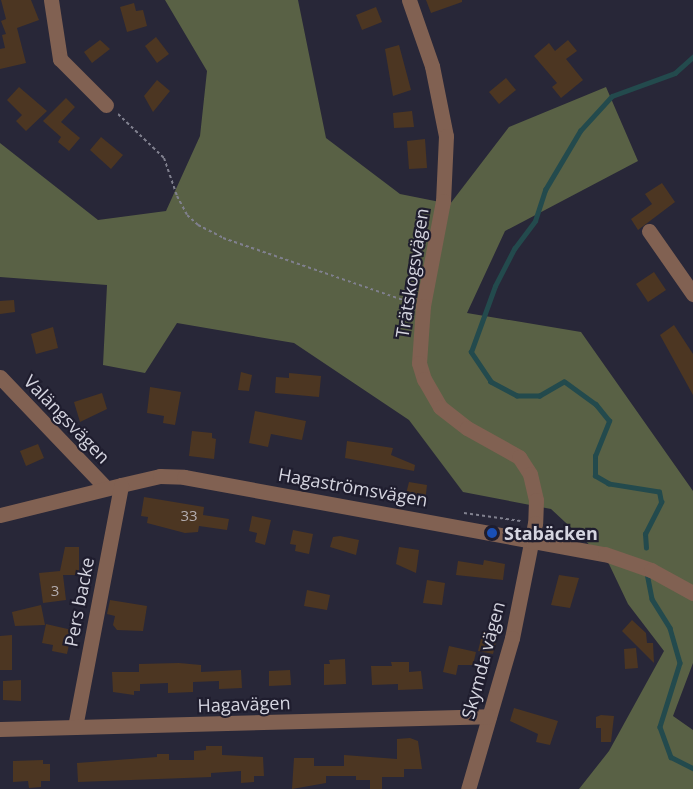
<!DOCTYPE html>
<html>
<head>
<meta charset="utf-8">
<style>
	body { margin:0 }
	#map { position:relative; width:693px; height:789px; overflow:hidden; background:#282738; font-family:"Open Sans",sans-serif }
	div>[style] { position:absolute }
	.forest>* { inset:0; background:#596145 }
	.stream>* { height:4.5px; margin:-2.25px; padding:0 2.25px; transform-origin:2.25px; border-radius:2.25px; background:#234a4d }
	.building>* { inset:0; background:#4c3622 }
	.path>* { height:2px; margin-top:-1px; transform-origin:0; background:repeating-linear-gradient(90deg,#80808e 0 3px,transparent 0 6px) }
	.minor>* { height:15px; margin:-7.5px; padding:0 7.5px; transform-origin:7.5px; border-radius:7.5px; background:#816152 }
	.dots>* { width:16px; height:16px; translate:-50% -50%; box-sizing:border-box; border:3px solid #1f1d2e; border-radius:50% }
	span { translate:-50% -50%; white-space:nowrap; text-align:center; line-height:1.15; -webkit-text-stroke:4.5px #1f1d2e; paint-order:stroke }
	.number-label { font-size:15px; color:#b3adb0 }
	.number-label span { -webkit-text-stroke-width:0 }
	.street-label { font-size:18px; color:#d5d5e0 }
	.poi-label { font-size:18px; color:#d5d5e0; font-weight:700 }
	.left { translate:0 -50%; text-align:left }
</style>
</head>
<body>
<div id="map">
	<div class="forest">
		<div style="clip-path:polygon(165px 0,298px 0,326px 138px,400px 194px,450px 204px,509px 127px,606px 87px,638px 161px,505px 231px,467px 313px,581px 332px,693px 491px,693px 663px,673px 716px,693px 730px,693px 789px,579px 789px,609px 751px,664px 651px,628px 604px,608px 562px,551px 509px,463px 492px,409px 420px,294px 343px,177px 323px,145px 373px,103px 365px,107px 285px,0 277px,0 143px,98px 220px,166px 211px,200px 136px,207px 71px)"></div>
	</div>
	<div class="stream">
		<div style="left:646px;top:548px;width:14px;rotate:-94deg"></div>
		<div style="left:645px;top:534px;width:36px;rotate:-63deg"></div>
		<div style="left:661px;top:502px;width:10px;rotate:-101deg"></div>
		<div style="left:659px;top:492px;width:51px;rotate:-170.9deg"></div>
		<div style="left:609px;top:484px;width:16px;rotate:-150deg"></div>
		<div style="left:595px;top:476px;width:20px;rotate:-90deg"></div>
		<div style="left:595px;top:456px;width:38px;rotate:-68deg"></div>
		<div style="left:609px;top:421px;width:21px;rotate:-129deg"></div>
		<div style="left:596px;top:405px;width:39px;rotate:-144deg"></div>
		<div style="left:564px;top:382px;width:28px;rotate:150deg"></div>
		<div style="left:540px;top:396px;width:23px;rotate:180deg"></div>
		<div style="left:517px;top:396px;width:30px;rotate:-152deg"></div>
		<div style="left:491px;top:382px;width:36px;rotate:-124deg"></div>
		<div style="left:471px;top:352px;width:70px;rotate:-70deg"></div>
		<div style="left:495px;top:286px;width:42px;rotate:-62.8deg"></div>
		<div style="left:514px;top:249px;width:35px;rotate:-53deg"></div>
		<div style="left:535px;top:221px;width:33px;rotate:-72deg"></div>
		<div style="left:545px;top:190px;width:69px;rotate:-59.3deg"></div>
		<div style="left:580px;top:131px;width:47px;rotate:-47.6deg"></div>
		<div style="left:612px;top:96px;width:67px;rotate:-20.1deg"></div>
		<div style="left:675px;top:73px;width:24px;rotate:-42deg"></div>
		<div style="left:647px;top:573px;width:26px;rotate:79deg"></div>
		<div style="left:652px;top:599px;width:34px;rotate:58deg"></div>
		<div style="left:670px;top:628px;width:36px;rotate:74deg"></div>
		<div style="left:680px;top:663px;width:67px;rotate:107.4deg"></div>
		<div style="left:660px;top:727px;width:32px;rotate:70deg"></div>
		<div style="left:671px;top:757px;width:25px;rotate:27deg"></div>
	</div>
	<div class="building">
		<div style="clip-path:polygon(1px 0,31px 0,39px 20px,17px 28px,26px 63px,0 69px,0 49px,5px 48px,2px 35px,6px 34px,1px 21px,6px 19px)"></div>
		<div style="clip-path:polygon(426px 0,462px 0,462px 2px,431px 13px)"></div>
		<div style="clip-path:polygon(134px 3px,136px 11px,143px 10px,147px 26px,127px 32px,120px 7px)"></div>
		<div style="clip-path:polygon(376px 7px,382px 22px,362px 30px,356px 15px)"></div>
		<div style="clip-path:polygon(156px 37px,169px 54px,157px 63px,145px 46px)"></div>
		<div style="clip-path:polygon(100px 40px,110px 49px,92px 63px,84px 52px)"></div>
		<div style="clip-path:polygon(568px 40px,577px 51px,566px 59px,583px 80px,561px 98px,552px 87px,557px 83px,534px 56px,549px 43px,555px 51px)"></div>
		<div style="clip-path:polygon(399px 45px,411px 90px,393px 96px,385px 49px)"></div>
		<div style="clip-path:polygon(506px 78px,516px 90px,499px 104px,489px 92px)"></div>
		<div style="clip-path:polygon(157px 80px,170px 91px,153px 112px,144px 96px)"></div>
		<div style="clip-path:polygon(19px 87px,47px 111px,26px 131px,16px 121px,22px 115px,7px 100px)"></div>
		<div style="clip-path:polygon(66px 98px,75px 107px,61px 122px,80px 138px,69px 151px,58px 142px,61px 137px,43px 121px)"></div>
		<div style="clip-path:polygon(412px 111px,414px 127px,394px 128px,393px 113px)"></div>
		<div style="clip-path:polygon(101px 137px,123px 155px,111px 169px,90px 150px)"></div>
		<div style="clip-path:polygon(425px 139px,427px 168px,409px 169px,407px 141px)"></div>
		<div style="clip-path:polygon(662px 183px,675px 202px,638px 230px,631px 219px,652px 204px,645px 194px)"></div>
		<div style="clip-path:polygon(654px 272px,666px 290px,648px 302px,636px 284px)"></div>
		<div style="clip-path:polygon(14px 300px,15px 312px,0 314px,0 301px)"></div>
		<div style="clip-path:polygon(674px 325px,693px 354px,693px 395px,660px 335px)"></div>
		<div style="clip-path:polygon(53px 327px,58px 348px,36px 354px,31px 334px)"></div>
		<div style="clip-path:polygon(241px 372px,252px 375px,249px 391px,238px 390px)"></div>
		<div style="clip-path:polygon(289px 373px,321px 376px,319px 397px,275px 393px,276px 377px,289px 378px)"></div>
		<div style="clip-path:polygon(150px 387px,181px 392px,175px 425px,163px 423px,164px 416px,147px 413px)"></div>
		<div style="clip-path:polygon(102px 393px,107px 409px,80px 422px,74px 402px)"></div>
		<div style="clip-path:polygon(255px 411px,306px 421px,302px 440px,271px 434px,268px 447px,249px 443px)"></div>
		<div style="clip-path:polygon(192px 431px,212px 433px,212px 438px,216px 439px,214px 459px,189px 456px)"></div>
		<div style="clip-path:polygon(347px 441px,393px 448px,391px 455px,415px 465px,414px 471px,345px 458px)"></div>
		<div style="clip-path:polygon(38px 444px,44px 458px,26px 466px,20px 451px)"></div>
		<div style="clip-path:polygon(409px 482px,427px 485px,425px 502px,405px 498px)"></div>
		<div style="clip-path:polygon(144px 497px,204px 507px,203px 515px,229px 519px,227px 530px,199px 526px,198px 532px,185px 533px,147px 523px,148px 517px,141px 516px)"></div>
		<div style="clip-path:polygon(252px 516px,271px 520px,265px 545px,255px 542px,257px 533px,249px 531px)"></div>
		<div style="clip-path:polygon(293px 530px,313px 534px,309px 554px,295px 551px,296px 545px,290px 544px)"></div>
		<div style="clip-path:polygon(340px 536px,359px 540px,356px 555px,330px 547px,333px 537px)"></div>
		<div style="clip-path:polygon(65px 547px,79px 547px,79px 575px,63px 575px,66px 600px,43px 603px,39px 573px,60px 571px)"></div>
		<div style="clip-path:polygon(399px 547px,419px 550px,416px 573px,396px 564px)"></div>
		<div style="clip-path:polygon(484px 560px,505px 564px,503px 580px,456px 575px,458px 561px,483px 565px)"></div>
		<div style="clip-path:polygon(559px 575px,579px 578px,570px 608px,551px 605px)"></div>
		<div style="clip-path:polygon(427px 580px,445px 583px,442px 605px,423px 603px)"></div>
		<div style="clip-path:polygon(307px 590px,330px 595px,327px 610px,304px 606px)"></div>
		<div style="clip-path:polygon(110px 600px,147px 606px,143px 631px,117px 630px,113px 625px,115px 616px,107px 614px)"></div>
		<div style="clip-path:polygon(41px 605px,45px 625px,15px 626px,12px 612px)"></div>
		<div style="clip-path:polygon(632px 620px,646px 633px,647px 643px,653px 643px,654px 663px,622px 631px)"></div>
		<div style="clip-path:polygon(46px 624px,72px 630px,67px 654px,52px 651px,53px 645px,42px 643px)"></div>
		<div style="clip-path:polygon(483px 631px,498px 634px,493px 654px,478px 651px)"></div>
		<div style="clip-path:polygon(12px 635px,12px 670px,0 670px,0 636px)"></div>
		<div style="clip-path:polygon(449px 646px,476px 652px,473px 665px,458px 665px,456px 675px,443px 672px)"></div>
		<div style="clip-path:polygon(636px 648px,638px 668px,625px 669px,624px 649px)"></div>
		<div style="clip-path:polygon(345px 659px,346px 684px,324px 685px,324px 664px,330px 664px,329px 660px)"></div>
		<div style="clip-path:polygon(391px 662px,409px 662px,409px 672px,421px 671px,423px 689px,398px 690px,398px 684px,372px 685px,371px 666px,392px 666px)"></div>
		<div style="clip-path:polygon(179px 663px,201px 665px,201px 672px,241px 670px,242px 688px,219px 689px,219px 681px,193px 682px,193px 692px,168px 693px,168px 683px,140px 684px,140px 691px,134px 691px,134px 695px,113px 692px,112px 672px,139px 672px,139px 664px)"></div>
		<div style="clip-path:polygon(290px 670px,291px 685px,269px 686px,269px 671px)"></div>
		<div style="clip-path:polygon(21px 680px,21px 701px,3px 700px,3px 681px)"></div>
		<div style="clip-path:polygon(514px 708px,558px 721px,550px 745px,536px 742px,538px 734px,510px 721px)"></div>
		<div style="clip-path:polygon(601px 715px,614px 716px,611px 742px,601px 742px,601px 728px,596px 728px,596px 717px)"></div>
		<div style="clip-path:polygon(410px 738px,418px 741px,422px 769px,404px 769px,404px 777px,382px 777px,382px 789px,370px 789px,370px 780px,356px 780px,356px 776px,326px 776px,326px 783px,292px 789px,294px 758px,314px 758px,314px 766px,344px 766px,344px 755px,397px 759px,397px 739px)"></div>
		<div style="clip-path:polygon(206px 746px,222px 746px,222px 755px,263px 757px,264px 776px,254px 776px,254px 782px,241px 783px,241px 771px,211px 773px,211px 777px,78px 782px,77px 763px,157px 757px,157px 754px,169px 754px,169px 760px,194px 760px,194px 751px,206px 750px)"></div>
		<div style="clip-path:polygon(43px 760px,43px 764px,50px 764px,50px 781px,41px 781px,41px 787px,29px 788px,28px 781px,13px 782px,13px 761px)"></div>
	</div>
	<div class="path">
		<div style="left:118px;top:114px;width:64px;rotate:43.7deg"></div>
		<div style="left:164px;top:158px;width:40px;rotate:71.1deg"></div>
		<div style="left:177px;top:196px;width:21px;rotate:62deg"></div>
		<div style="left:187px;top:215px;width:15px;rotate:42deg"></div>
		<div style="left:198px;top:225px;width:28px;rotate:27deg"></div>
		<div style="left:223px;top:238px;width:197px;rotate:19deg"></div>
		<div style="left:464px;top:513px;width:57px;rotate:8.1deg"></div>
	</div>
	<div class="minor">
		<div style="left:51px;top:0;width:60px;rotate:81.3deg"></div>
		<div style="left:60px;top:59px;width:65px;rotate:45deg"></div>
		<div style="left:409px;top:0;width:70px;rotate:70.8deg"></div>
		<div style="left:432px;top:66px;width:71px;rotate:78.7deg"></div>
		<div style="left:446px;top:136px;width:65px;rotate:92.6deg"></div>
		<div style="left:443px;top:201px;width:107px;rotate:100.8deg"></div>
		<div style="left:423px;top:306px;width:57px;rotate:94deg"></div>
		<div style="left:419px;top:363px;width:17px;rotate:73deg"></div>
		<div style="left:424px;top:379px;width:32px;rotate:60deg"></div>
		<div style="left:440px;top:407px;width:34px;rotate:38deg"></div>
		<div style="left:467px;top:428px;width:60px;rotate:29.1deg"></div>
		<div style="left:519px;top:457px;width:20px;rotate:57deg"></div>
		<div style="left:530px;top:474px;width:27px;rotate:77deg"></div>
		<div style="left:536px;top:500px;width:23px;rotate:92deg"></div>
		<div style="left:535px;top:523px;width:117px;rotate:101.3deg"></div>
		<div style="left:512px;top:638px;width:157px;rotate:106.2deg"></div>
		<div style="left:649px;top:231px;width:77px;rotate:55.1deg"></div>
		<div style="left:0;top:377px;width:153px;rotate:46.3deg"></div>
		<div style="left:0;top:515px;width:125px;rotate:-13.9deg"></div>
		<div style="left:121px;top:485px;width:40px;rotate:-13deg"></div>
		<div style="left:160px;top:476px;width:24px;rotate:2deg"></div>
		<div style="left:184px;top:477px;width:428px;rotate:10.4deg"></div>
		<div style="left:605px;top:554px;width:49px;rotate:19.2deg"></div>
		<div style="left:651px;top:570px;width:48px;rotate:28.7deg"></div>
		<div style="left:75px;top:727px;width:246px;rotate:-79.2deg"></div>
		<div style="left:0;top:729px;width:489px;rotate:-1.5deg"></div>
	</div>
	<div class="dots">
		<div style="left:492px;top:533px;background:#1a4fb4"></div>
	</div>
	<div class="number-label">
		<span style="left:189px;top:516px">33</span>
		<span style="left:55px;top:591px">3</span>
	</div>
	<div class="street-label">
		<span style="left:412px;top:273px;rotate:-81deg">Trätskogsvägen</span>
		<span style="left:67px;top:419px;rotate:46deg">Valängsvägen</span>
		<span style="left:353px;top:487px;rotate:10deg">Hagaströmsvägen</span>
		<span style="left:79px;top:602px;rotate:-79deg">Pers backe</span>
		<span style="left:483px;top:660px;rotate:-75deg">Skymda vägen</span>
		<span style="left:244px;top:704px;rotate:-2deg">Hagavägen</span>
	</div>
	<div class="poi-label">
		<span class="left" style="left:504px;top:533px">Stabäcken</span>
	</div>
</div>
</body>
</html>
